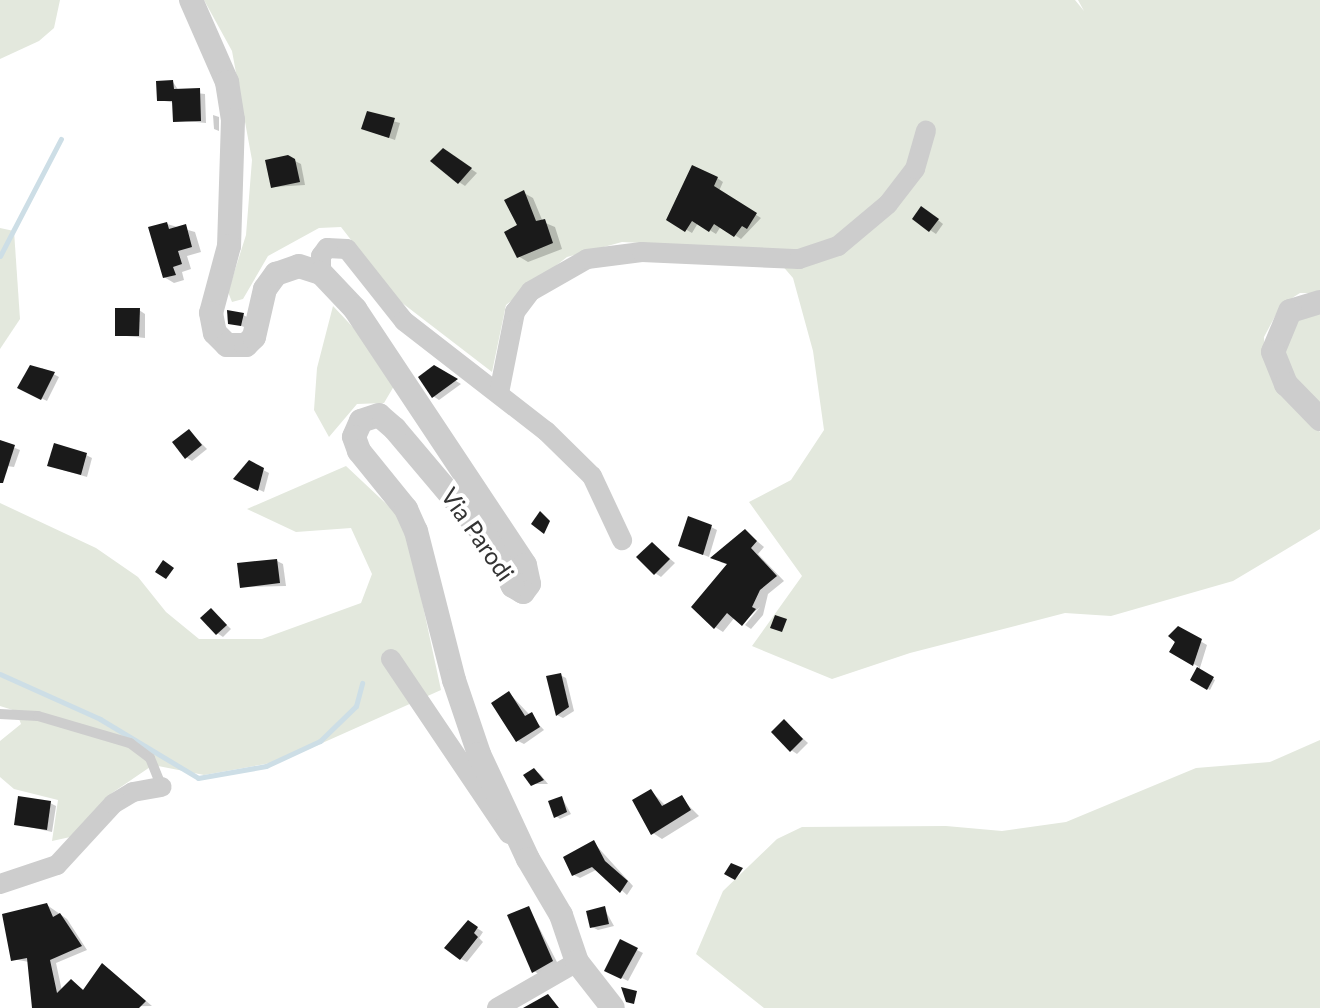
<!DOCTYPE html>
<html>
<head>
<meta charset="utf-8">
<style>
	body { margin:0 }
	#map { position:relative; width:1320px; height:1008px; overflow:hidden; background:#fff; font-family:Lato,sans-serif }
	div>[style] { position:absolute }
	.green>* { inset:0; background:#e3e8dd }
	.shadow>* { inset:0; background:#0003 }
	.stream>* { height:5px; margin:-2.5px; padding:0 2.5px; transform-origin:2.5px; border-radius:2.5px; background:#cddee6 }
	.building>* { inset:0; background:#1a1a1a }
	.service>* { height:10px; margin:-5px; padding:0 5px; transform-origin:5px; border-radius:5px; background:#cdcdcd }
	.minor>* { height:20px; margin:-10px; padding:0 10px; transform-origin:10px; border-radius:10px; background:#cdcdcd }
	.tertiary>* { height:24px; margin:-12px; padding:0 12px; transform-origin:12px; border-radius:12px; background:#cdcdcd }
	span { translate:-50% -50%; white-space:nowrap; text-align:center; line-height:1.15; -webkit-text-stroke:8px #fff; paint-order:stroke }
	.street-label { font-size:24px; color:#333 }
</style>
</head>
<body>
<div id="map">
	<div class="green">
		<div style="clip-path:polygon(0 0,60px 0,54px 28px,39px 41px,0 59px)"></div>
		<div style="clip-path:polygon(204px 0,1075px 0,1084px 11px,1078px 0,1320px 0,1320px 293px,1300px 293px,1281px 305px,1264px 337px,1265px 357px,1300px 415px,1320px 432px,1320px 529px,1233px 581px,1111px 616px,1065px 613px,910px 653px,832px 679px,752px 646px,802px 576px,749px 502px,791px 480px,824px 430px,813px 351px,793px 278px,768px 249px,622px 242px,567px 257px,506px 305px,492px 372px,397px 299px,341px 227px,319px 228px,268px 256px,243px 299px,232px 302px,228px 292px,246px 235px,252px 160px,232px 51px)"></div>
		<div style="clip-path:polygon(0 228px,14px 231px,20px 319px,0 349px)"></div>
		<div style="clip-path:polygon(333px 306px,365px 340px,394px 386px,384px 403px,357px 404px,329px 437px,314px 410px,317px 368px)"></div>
		<div style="clip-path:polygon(1320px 313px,1320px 406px,1299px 385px,1284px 355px,1297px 319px)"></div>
		<div style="clip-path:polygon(346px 466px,396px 513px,411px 550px,441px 690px,282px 761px,204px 775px,153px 765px,112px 793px,75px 836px,52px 841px,58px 800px,14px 789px,0 777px,0 741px,21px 724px,16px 711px,0 706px,0 503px,96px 548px,138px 577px,166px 612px,199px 639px,262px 639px,361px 603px,372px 574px,351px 528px,296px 532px,247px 509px)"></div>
		<div style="clip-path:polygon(1320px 740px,1320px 1008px,764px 1008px,696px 954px,723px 891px,777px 839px,802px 827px,946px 826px,1002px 831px,1066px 822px,1196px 768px,1270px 762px)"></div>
	</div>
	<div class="shadow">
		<div style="clip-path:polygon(173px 82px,179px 91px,205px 94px,206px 123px,175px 120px,175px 103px,159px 100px)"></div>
		<div style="clip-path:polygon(368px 114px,400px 123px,395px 140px,369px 131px)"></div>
		<div style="clip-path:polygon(213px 115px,219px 117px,219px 131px,214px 129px)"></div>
		<div style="clip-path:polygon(449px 154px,477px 173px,465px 186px,459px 182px)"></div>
		<div style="clip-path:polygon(295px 161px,301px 164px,305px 185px,273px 187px)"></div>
		<div style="clip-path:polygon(717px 178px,723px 182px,719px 191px,761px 218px,741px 239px,721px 226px,716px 234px,698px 223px,692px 233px,668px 219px)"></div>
		<div style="clip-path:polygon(524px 193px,533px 198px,543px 222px,555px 227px,562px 249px,528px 262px,518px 256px)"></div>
		<div style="clip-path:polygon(928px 212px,943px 224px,936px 234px,930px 230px)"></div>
		<div style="clip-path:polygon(167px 224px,195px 232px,201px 252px,187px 256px,191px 269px,182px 272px,184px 280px,174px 283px,164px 277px)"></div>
		<div style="clip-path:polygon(139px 310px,145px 314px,145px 338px,117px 335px)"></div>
		<div style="clip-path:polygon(243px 315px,249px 318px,247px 328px,230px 322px)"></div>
		<div style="clip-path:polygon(42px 368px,59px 377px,47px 401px,19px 387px)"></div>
		<div style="clip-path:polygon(434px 368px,461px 384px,439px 400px,433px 396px)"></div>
		<div style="clip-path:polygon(189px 431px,207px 449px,192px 461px,186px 457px)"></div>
		<div style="clip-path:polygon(0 442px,20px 450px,14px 467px,0 465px)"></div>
		<div style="clip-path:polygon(86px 455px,92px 458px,87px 477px,56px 468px)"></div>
		<div style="clip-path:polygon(249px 463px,269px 473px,264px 492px,235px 478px)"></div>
		<div style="clip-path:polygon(711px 527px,717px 530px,709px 557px,686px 548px)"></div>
		<div style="clip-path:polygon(745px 531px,764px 547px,758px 554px,784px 581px,768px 594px,763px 615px,751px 629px,745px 625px,760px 607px,742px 623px,735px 617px,723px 632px,715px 627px,729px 565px,720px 562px)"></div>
		<div style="clip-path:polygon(652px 544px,675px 563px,661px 577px,655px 573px)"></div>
		<div style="clip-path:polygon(277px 561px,283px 564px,286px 586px,241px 587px)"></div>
		<div style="clip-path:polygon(211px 610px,231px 629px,223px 637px,217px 633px)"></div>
		<div style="clip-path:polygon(1178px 628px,1207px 645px,1199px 671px,1215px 680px,1210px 690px,1192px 680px,1199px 667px,1172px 651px)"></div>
		<div style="clip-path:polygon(560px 675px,566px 678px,574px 711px,563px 718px,557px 715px)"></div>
		<div style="clip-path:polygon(509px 693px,544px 730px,524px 744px,518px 741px)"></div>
		<div style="clip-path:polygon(785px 722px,808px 743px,797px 754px,791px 750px)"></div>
		<div style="clip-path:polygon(534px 770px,540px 774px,548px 784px,532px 784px)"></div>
		<div style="clip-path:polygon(651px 791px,666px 806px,681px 798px,699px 816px,662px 839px,653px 833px)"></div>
		<div style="clip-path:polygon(562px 798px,571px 814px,560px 819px,556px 816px)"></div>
		<div style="clip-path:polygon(50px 803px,56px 806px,52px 832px,16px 824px)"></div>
		<div style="clip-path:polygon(594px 843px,633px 886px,627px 895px,598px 869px,580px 878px,574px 875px)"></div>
		<div style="clip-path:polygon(47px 905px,67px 919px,87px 950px,56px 963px,62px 991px,71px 981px,85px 991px,109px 969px,152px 1006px,37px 1008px,29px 962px,13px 959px)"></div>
		<div style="clip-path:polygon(529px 908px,558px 964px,540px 975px,534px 971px)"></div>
		<div style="clip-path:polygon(604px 908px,614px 926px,598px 930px,592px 927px)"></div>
		<div style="clip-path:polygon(468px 922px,483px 932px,479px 938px,483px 942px,467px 962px,461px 959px)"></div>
		<div style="clip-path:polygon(621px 942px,643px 953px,628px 981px,606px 970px)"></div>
	</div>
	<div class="stream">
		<div style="left:0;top:256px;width:132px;rotate:-62.5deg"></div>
		<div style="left:0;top:674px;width:110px;rotate:24.2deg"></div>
		<div style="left:100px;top:719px;width:114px;rotate:31deg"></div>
		<div style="left:198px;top:778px;width:69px;rotate:-10deg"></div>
		<div style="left:266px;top:766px;width:60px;rotate:-24.8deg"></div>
		<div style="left:320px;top:741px;width:50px;rotate:-44.2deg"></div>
		<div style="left:356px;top:706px;width:24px;rotate:-75deg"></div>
	</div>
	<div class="building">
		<div style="clip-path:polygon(173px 80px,174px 89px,200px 88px,201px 121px,173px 122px,172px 101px,157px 101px,156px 81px)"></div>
		<div style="clip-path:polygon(367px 111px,395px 118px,389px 138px,361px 129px)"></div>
		<div style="clip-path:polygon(443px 148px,472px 168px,458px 184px,430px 161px)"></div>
		<div style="clip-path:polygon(288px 155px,295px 159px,300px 182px,271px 188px,265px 160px)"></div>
		<div style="clip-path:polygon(692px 165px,718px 177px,714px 186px,757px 213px,747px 229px,742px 226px,734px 237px,714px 224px,709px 232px,692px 221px,685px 232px,666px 220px)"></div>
		<div style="clip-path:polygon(524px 190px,536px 221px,545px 219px,553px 243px,517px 258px,504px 232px,517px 225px,504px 200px)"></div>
		<div style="clip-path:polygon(921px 206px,939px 219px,929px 232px,912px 219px)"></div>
		<div style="clip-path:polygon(167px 222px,169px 229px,186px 224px,192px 247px,178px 251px,182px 264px,173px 267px,176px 275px,163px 278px,148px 227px)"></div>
		<div style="clip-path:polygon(115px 308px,140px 308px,139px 336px,115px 336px)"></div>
		<div style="clip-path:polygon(227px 310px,244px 313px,241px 326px,228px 324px)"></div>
		<div style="clip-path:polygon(30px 365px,55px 372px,41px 400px,17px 388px)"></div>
		<div style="clip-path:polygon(434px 365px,458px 379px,432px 398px,418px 377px)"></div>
		<div style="clip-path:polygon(189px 429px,202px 445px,185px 459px,172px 442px)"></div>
		<div style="clip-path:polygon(0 440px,15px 445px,3px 483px,0 483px)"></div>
		<div style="clip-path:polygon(54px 443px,87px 453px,81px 475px,47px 466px)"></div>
		<div style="clip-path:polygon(249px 460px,264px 468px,258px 491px,233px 479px)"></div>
		<div style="clip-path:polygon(540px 511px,550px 521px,544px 534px,531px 524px)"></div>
		<div style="clip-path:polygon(688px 516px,712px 525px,703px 555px,678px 546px)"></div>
		<div style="clip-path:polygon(745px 529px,757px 541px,751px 548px,777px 576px,760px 590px,752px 607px,756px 609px,742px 626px,727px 613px,714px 629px,691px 607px,727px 564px,710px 558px)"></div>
		<div style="clip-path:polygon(652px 542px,670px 559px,654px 575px,636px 557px)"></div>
		<div style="clip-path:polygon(277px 559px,280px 583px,240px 588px,237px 563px)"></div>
		<div style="clip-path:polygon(163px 560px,174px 568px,166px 579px,155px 572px)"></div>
		<div style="clip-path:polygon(211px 608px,227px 625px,216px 635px,200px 618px)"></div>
		<div style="clip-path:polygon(775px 615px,787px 619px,782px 632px,770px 628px)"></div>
		<div style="clip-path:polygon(1178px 626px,1202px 639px,1193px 666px,1169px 652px,1175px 642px,1168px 636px)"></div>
		<div style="clip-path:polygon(1197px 667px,1214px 677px,1207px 690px,1190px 680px)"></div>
		<div style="clip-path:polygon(561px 673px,569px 707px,556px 716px,546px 676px)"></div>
		<div style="clip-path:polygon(509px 691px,525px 716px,532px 712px,540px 727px,516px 742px,491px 703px)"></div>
		<div style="clip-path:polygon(784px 719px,803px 739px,790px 752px,771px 732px)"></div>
		<div style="clip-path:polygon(534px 768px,544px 780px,531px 786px,523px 775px)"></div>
		<div style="clip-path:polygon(651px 789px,662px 806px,682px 795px,691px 810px,651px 835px,632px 800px)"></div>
		<div style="clip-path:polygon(18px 796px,51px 801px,47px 830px,14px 825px)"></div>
		<div style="clip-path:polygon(562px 796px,567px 812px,554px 818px,548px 801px)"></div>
		<div style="clip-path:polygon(594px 840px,605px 861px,628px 881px,620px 893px,592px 867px,572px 876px,563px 857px)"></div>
		<div style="clip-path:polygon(731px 863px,743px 868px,735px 880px,724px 874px)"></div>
		<div style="clip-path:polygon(47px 903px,53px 917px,60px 913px,82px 946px,50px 960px,57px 993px,71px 979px,83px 990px,102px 963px,146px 1001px,139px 1008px,32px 1008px,27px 958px,11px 961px,2px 914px)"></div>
		<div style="clip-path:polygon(529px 906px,553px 961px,532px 973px,507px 915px)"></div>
		<div style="clip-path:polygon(605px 906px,609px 924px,590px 928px,586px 911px)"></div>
		<div style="clip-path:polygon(468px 920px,478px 927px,474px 933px,478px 937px,460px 960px,444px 948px)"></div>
		<div style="clip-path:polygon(620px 939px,638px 948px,621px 979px,604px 971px)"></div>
		<div style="clip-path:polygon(621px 987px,637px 991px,634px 1004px,626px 1002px)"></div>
		<div style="clip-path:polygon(548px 994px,559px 1008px,523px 1008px)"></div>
	</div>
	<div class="service">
		<div style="left:0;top:714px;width:38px;rotate:3deg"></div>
		<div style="left:38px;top:716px;width:96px;rotate:16.4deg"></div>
		<div style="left:130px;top:743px;width:25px;rotate:37deg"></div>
		<div style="left:150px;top:758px;width:31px;rotate:68deg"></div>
	</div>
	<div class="minor">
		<div style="left:321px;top:273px;width:17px;rotate:-90deg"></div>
		<div style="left:321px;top:256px;width:10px;rotate:-53deg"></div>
		<div style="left:327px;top:248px;width:20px;rotate:3deg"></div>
		<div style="left:347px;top:249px;width:92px;rotate:51.6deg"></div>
		<div style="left:404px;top:321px;width:180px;rotate:37.8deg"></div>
		<div style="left:546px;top:431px;width:64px;rotate:44.4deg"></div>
		<div style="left:592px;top:476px;width:71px;rotate:64.9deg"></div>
		<div style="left:499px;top:393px;width:83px;rotate:-78.8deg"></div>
		<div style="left:515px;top:312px;width:26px;rotate:-53deg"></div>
		<div style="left:531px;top:291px;width:64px;rotate:-29.7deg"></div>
		<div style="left:587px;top:259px;width:55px;rotate:-7.3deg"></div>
		<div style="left:642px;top:252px;width:157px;rotate:2.6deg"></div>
		<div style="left:799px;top:259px;width:41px;rotate:-18.4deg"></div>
		<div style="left:838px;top:246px;width:65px;rotate:-40deg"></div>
		<div style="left:888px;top:204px;width:44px;rotate:-52.4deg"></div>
		<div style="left:915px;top:169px;width:40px;rotate:-74deg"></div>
		<div style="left:391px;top:659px;width:211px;rotate:56deg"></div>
		<div style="left:0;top:884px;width:60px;rotate:-18.4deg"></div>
		<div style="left:57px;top:865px;width:83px;rotate:-47.4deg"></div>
		<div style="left:113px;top:804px;width:23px;rotate:-31deg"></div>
		<div style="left:133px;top:792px;width:29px;rotate:-10deg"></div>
		<div style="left:497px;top:1008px;width:92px;rotate:-29.9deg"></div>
	</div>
	<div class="tertiary">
		<div style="left:191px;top:0;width:90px;rotate:66.3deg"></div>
		<div style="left:227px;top:82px;width:38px;rotate:81deg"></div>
		<div style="left:233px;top:120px;width:126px;rotate:91.8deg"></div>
		<div style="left:229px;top:246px;width:69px;rotate:105deg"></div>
		<div style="left:211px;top:313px;width:20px;rotate:79deg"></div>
		<div style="left:215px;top:333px;width:17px;rotate:45deg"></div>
		<div style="left:227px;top:345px;width:19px"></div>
		<div style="left:246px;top:345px;width:11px;rotate:-45deg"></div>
		<div style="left:254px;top:337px;width:49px;rotate:-77.1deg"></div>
		<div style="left:265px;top:289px;width:19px;rotate:-54deg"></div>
		<div style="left:276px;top:274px;width:24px;rotate:-19deg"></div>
		<div style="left:299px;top:266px;width:23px;rotate:18deg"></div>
		<div style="left:321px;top:273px;width:50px;rotate:46.6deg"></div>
		<div style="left:355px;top:309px;width:307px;rotate:56.4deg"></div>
		<div style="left:525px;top:565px;width:19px;rotate:78deg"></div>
		<div style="left:529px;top:584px;width:10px;rotate:127deg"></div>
		<div style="left:523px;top:592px;width:12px;rotate:-149deg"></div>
		<div style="left:513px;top:586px;width:55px;rotate:-118.4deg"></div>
		<div style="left:487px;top:538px;width:143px;rotate:-130.2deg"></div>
		<div style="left:395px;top:429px;width:21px;rotate:-139deg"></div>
		<div style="left:379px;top:415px;width:19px;rotate:162deg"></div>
		<div style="left:361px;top:421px;width:17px;rotate:114deg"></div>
		<div style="left:354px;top:437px;width:15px;rotate:70deg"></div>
		<div style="left:359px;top:451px;width:75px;rotate:51deg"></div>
		<div style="left:406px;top:509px;width:24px;rotate:66deg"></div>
		<div style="left:416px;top:531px;width:154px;rotate:75.7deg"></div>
		<div style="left:454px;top:680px;width:78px;rotate:71.3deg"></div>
		<div style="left:479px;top:754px;width:116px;rotate:65deg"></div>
		<div style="left:528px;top:859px;width:65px;rotate:59.5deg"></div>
		<div style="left:561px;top:915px;width:50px;rotate:71.2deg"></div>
		<div style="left:577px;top:962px;width:58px;rotate:52deg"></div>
		<div style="left:1320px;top:302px;width:31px;rotate:163deg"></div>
		<div style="left:1290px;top:311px;width:44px;rotate:112.5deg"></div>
		<div style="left:1273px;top:352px;width:35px;rotate:68deg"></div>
		<div style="left:1286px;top:384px;width:49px;rotate:45.8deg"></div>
	</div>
	<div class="street-label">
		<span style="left:478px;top:534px;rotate:55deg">Via Parodi</span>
	</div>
</div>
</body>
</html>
